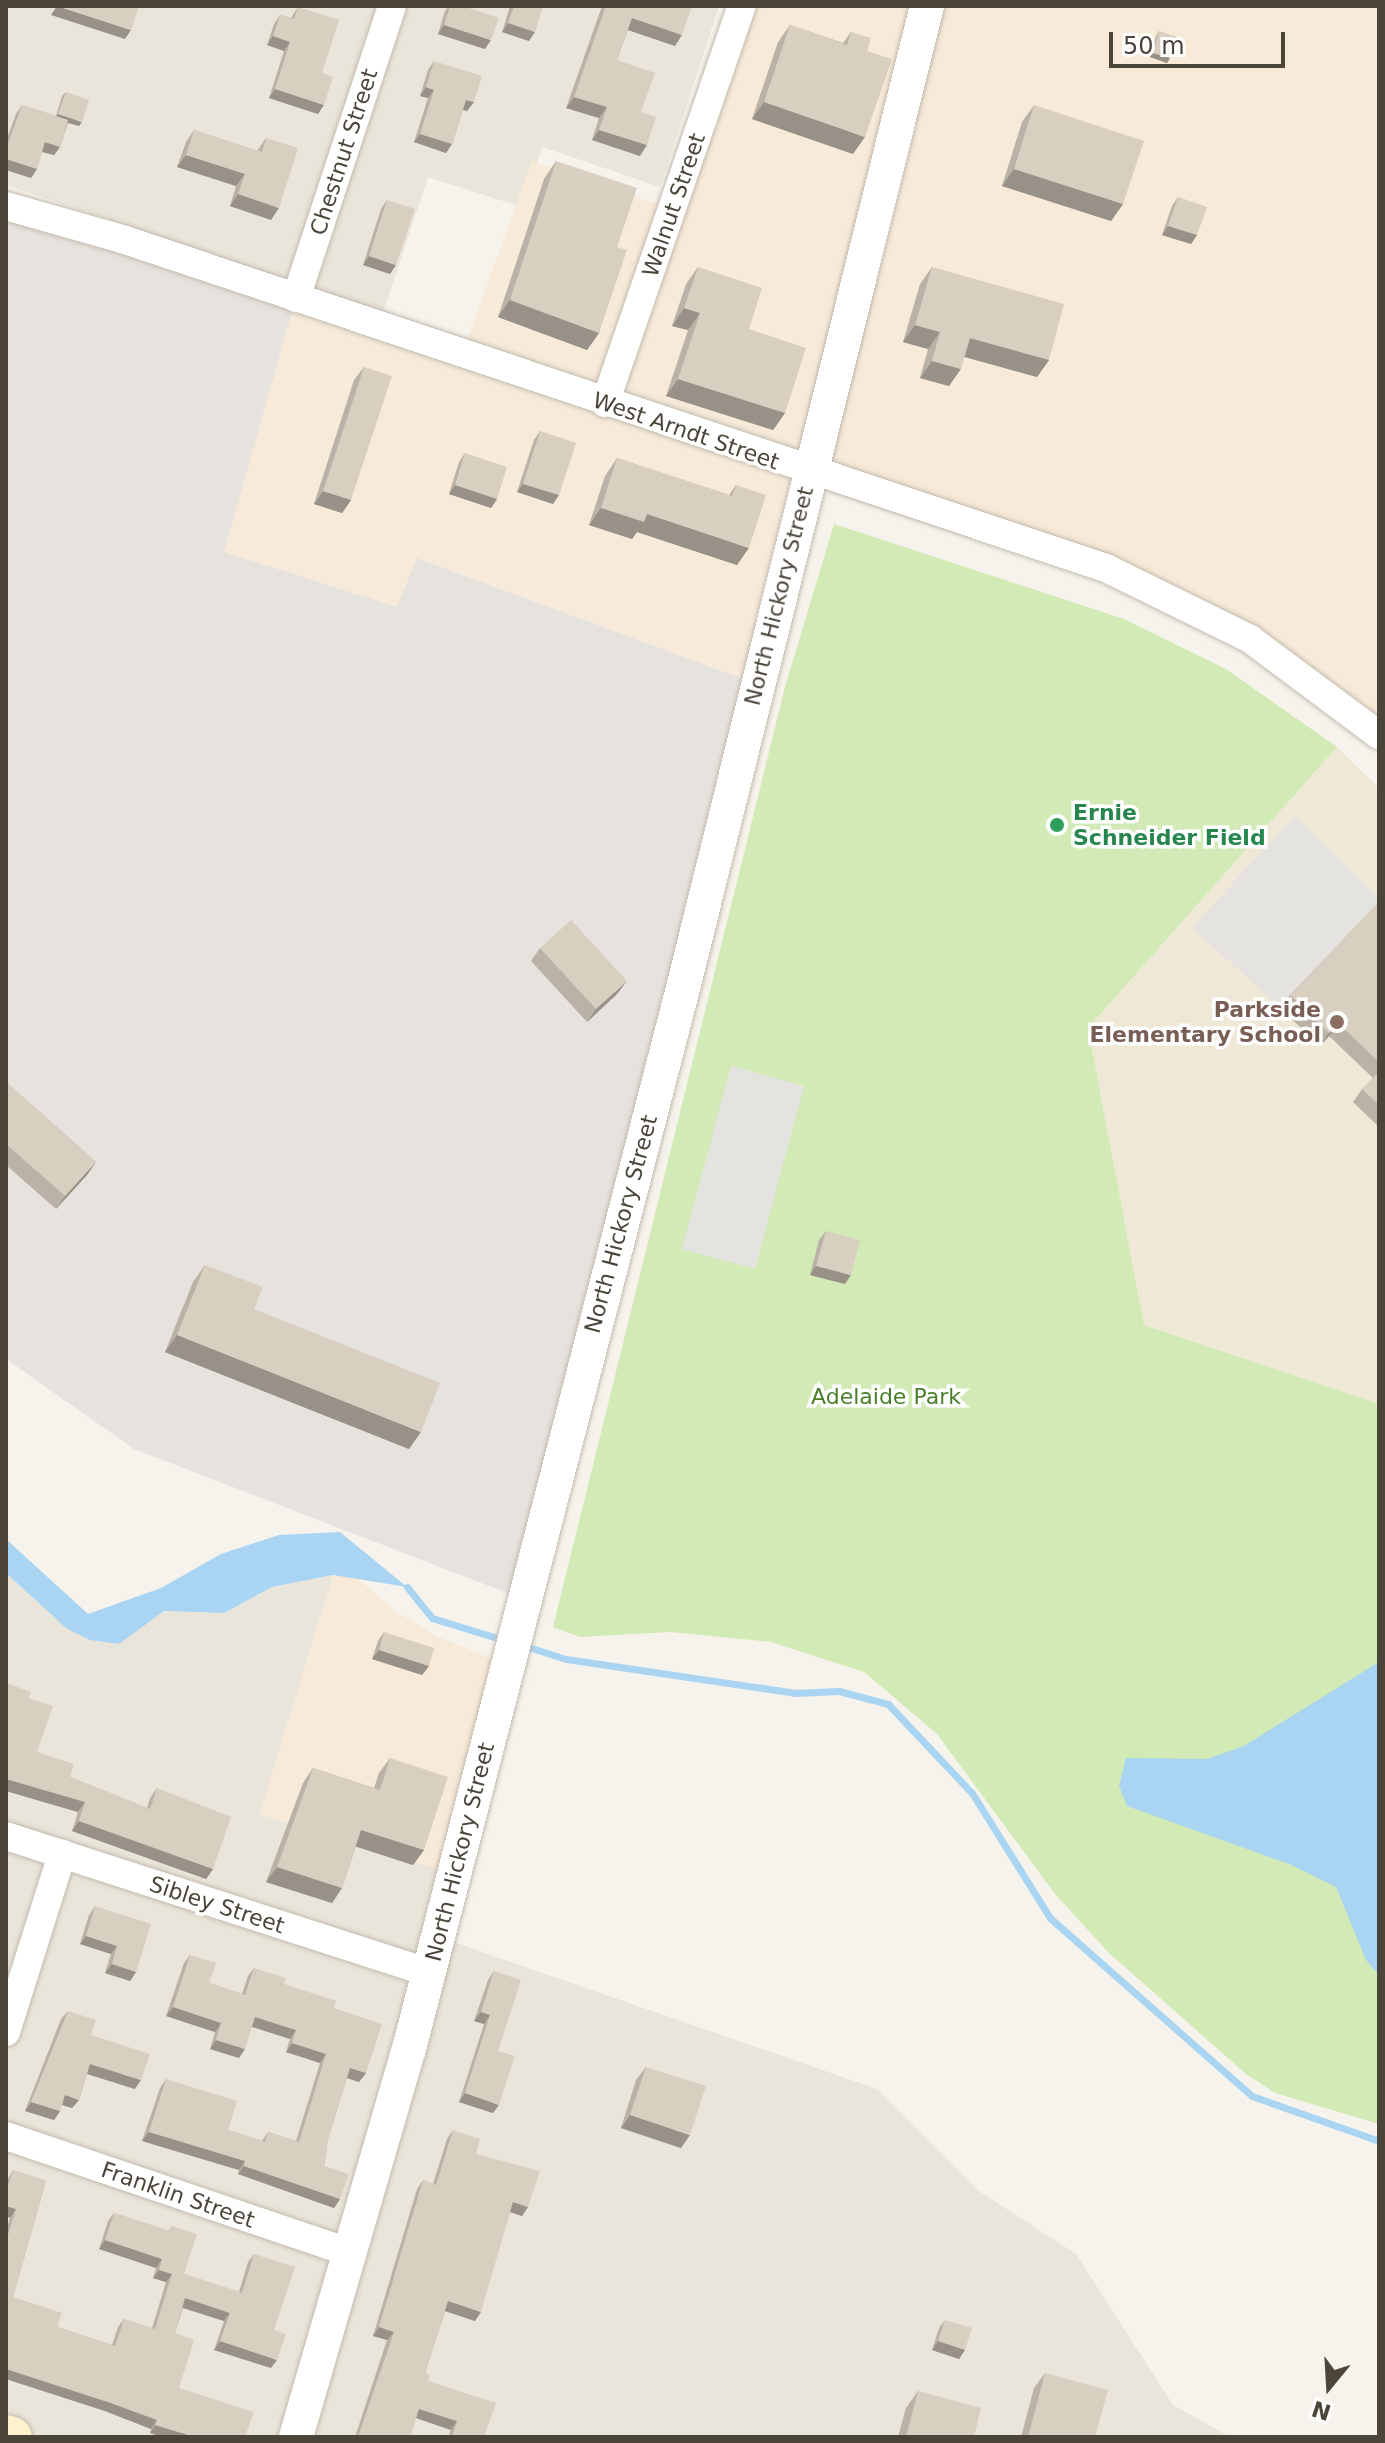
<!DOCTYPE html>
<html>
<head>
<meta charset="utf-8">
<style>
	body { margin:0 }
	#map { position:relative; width:1385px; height:2443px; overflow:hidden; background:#f6f3ec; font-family:"DejaVu Sans",sans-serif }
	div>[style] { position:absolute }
	.residential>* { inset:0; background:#eae5da }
	.commercial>* { inset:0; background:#f7ead8 }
	.industrial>* { inset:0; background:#e6e2dd }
	.education>* { inset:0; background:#efe8d6 }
	.green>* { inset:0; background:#d2eab5 }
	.parking>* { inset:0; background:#e5e3e0 }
	.water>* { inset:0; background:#a9d4f2 }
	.stream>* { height:7px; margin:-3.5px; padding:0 3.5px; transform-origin:3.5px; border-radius:3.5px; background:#a9d4f2 }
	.roads { filter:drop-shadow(0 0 2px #c2bbae) drop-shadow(0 0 2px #c2bbae) }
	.minor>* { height:28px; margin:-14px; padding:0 14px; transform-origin:14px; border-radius:14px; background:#fff }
	.tertiary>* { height:34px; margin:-17px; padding:0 17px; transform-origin:17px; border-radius:17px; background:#fff }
	.secondary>* { height:40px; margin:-20px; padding:0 20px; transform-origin:20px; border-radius:20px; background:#fff3cd }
	.wall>* { inset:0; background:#bab2a6 }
	.shaded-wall>* { inset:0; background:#979187 }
	.building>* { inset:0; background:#d8cfc1 }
	.dots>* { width:22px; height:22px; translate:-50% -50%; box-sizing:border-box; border:4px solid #fff; border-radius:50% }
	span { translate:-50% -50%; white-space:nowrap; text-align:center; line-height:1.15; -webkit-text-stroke:7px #fff; paint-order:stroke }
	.street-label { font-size:22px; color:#4b4439 }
	.leisure-label { font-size:22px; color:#27864d; font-weight:700 }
	.left { translate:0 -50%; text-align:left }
	.education-label { font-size:22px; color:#785e54; font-weight:700 }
	.right { translate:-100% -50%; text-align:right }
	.park-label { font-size:22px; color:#4a7f2a }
	.frame { position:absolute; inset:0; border:8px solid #4b4439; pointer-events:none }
	.north { position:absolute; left:1289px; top:2347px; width:80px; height:80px; -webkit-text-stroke:6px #fff; paint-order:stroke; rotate:198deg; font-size:22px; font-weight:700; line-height:32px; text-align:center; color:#4b4439 }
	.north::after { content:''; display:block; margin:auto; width:28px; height:36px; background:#4b4439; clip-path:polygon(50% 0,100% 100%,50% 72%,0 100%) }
	.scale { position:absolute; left:1109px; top:32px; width:176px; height:36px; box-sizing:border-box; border:4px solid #4b4439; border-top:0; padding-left:10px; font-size:24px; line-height:28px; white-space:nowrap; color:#4b4439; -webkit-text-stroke:6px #fff; paint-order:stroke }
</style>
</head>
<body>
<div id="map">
	<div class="residential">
		<div style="clip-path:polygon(6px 6px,719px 6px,660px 187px,542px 147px,522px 207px,428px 177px,383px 312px,6px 185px)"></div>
		<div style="clip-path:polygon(6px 1573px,66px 1628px,119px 1644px,164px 1611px,224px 1613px,272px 1587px,333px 1575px,260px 1814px,454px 1874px,439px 1937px,877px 2089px,979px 2191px,1076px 2254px,1173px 2405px,1230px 2437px,6px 2437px)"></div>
	</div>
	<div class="commercial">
		<div style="clip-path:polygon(742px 6px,898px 6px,924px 15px,927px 6px,1379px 6px,1379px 735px,1222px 623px,810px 473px,757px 684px,418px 558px,397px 607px,224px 552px,296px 298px,462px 354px,532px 161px,672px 209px)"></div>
		<div style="clip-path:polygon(333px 1575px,355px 1576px,394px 1610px,434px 1635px,507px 1665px,454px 1874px,260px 1814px)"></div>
	</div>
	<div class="industrial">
		<div style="clip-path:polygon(6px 206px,296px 298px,224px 552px,397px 607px,417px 558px,757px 684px,523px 1599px,134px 1449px,6px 1359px)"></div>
	</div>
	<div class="education">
		<div style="clip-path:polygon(1337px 747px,1379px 788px,1379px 1404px,1144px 1325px,1088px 1028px)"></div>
	</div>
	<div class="green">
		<div style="clip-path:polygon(834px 524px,1124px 619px,1226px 669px,1337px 747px,1088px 1028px,1144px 1325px,1379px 1404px,1379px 2124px,1275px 2093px,1246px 2074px,1109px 1953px,1055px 1894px,937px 1734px,864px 1672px,771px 1642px,671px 1632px,580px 1637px,553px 1627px,785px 687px)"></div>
	</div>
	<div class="parking">
		<div style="clip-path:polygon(1295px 816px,1379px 898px,1379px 905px,1280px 1008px,1192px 927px)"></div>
		<div style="clip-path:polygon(731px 1066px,804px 1086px,755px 1269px,682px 1249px)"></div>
	</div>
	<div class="water">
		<div style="clip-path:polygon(340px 1532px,407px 1587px,333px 1575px,272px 1587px,224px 1613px,164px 1611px,119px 1644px,90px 1640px,66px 1628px,6px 1573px,6px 1539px,88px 1614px,161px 1588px,221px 1554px,279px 1535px)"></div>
		<div style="clip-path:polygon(1379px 1662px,1379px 1975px,1366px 1960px,1336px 1887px,1289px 1864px,1127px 1806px,1119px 1786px,1126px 1758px,1207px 1759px,1244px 1746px)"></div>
	</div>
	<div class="stream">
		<div style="left:407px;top:1587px;width:40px;rotate:51deg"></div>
		<div style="left:432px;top:1618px;width:78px;rotate:17deg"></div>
		<div style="left:522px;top:1645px;width:46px;rotate:17.7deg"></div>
		<div style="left:566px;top:1659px;width:232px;rotate:8.4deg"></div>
		<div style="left:795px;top:1693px;width:44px;rotate:-2.6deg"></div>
		<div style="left:839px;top:1691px;width:51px;rotate:14.9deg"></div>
		<div style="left:888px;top:1704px;width:122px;rotate:46.7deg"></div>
		<div style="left:972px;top:1793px;width:147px;rotate:58deg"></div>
		<div style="left:1050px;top:1918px;width:269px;rotate:41.4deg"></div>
		<div style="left:1252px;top:2096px;width:135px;rotate:19.5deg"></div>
	</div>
	<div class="roads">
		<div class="minor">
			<div style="left:6px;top:206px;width:124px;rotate:15.9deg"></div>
			<div style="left:125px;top:240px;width:1034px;rotate:18.49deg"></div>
			<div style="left:1106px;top:568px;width:161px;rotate:26.2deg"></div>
			<div style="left:1250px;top:639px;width:161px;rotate:36.7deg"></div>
			<div style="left:296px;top:298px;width:307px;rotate:-71.8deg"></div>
			<div style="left:605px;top:403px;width:420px;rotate:-71deg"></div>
			<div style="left:6px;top:1836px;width:445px;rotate:17.9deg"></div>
			<div style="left:6px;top:2032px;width:187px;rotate:-72.5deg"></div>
			<div style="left:6px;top:2136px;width:364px;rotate:18.7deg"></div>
		</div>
		<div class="tertiary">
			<div style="left:296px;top:2437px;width:404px;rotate:-73.8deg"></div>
			<div style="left:409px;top:2049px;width:1100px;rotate:-75.52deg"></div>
			<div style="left:684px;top:984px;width:1008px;rotate:-76.05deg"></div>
		</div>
		<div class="secondary">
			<div style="left:6px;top:2435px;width:6px;rotate:18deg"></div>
		</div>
	</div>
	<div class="wall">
		<div style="clip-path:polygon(449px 6px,463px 6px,485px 49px,438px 34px,445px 11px)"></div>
		<div style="clip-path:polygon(510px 6px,543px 6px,529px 41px,502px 32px)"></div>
		<div style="clip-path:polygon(602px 6px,692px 6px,675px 46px,628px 30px,617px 60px,641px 112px,640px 156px,592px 140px,599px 118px,566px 108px)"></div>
		<div style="clip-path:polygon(298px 7px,322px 73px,318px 114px,269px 98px,284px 51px,267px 45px,274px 24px,280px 15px,291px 18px)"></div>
		<div style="clip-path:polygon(790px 25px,843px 43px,851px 32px,853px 154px,752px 119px,778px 42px)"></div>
		<div style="clip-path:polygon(1159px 31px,1170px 58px,1167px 63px,1150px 57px,1156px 36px)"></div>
		<div style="clip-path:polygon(434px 61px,474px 102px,467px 111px,463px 110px,452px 144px,446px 153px,414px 142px,428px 98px,420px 96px,428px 70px)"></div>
		<div style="clip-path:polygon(66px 92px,79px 126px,68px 123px,60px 147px,54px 155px,42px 152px,37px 169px,31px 178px,6px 170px,6px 141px,16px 114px,22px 105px,56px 116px,62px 96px)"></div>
		<div style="clip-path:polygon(1034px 105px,1123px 204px,1111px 221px,1002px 186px,1022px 122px)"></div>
		<div style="clip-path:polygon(194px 130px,257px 151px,266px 138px,271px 220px,230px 206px,236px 186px,177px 167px,186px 142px)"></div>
		<div style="clip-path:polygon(556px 161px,617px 247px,599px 333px,587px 350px,498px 317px,544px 179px)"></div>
		<div style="clip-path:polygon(1178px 197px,1197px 235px,1191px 244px,1162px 235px,1172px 206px)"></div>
		<div style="clip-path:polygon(387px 200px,390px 274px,363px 265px,381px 209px)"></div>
		<div style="clip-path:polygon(698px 267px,749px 329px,785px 413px,773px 430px,666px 396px,688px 330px,672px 326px,686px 284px)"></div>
		<div style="clip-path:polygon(932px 267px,1049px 360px,1037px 377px,964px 357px,949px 386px,920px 378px,928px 349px,903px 342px,920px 284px)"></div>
		<div style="clip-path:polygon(364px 367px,351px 500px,342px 513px,314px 504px,354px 380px)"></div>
		<div style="clip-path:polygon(540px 431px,559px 495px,553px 504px,517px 492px,534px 440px)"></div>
		<div style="clip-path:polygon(465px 453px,497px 499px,491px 508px,449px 494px,459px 462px)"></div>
		<div style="clip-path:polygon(617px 458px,729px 495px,736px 485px,737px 565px,637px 532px,632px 539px,589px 525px,605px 476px)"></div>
		<div style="clip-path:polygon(1379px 902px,1379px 1127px,1353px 1102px,1362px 1089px,1373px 1078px,1329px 1036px,1320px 1046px,1280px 1008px,1290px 995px)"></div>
		<div style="clip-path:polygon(540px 948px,617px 994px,587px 1022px,531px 961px)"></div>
		<div style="clip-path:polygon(6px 1082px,96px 1162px,87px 1175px,56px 1209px,6px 1165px)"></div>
		<div style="clip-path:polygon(826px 1231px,845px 1284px,810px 1275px,819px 1240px)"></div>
		<div style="clip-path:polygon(205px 1265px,254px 1309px,409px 1449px,165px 1352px,193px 1282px)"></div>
		<div style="clip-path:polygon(384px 1632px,429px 1666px,422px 1675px,372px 1659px,378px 1641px)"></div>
		<div style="clip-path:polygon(6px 1683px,29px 1698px,37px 1752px,70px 1777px,147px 1808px,150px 1798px,157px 1788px,213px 1869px,206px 1879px,72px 1831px,78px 1812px,6px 1791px)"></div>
		<div style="clip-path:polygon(390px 1758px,424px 1850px,413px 1865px,356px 1846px,342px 1888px,332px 1903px,266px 1882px,303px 1783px,313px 1768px,374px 1788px,379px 1773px)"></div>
		<div style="clip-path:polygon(95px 1906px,136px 1972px,130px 1981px,105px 1973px,111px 1954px,80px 1944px,89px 1915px)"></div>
		<div style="clip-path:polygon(190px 1955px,209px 1983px,242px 1994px,248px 1976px,254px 1968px,284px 1984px,334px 2008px,366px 2073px,359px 2082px,347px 2078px,328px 2139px,324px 2166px,340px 2199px,334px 2208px,238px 2174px,239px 2170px,142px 2141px,160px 2088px,166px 2079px,228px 2130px,262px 2141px,268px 2132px,296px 2141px,320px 2063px,286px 2052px,290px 2039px,252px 2026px,239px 2058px,210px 2049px,215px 2032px,166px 2016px,184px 1963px)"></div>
		<div style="clip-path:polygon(494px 1971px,498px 2051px,493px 2113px,459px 2102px,484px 2024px,474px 2021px,488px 1980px)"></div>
		<div style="clip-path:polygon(68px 2011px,91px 2035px,135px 2089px,87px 2074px,79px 2100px,72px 2108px,62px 2105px,60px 2111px,54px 2120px,25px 2111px,61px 2019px)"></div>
		<div style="clip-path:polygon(646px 2067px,681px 2148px,621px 2128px,636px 2080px)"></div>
		<div style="clip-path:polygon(453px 2130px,528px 2207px,522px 2216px,510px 2212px,475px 2321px,445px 2311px,425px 2373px,428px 2381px,484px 2437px,448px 2437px,451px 2430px,416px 2418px,410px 2437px,355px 2437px,387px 2340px,373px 2336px,417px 2189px,423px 2180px,433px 2184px,447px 2139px)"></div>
		<div style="clip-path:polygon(13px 2170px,46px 2181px,13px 2297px,57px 2327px,112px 2345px,118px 2327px,124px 2319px,152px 2328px,166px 2282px,153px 2278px,156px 2268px,99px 2249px,108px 2221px,114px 2213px,169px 2231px,172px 2226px,184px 2274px,239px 2292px,248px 2262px,254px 2254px,274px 2330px,271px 2368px,214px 2350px,224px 2321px,183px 2308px,175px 2333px,179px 2388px,245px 2437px,162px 2437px,150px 2433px,151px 2429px,105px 2411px,6px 2379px,6px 2231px,10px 2218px,6px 2216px,6px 2182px)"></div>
		<div style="clip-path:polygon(945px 2320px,965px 2350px,959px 2359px,932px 2350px,939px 2328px)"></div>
		<div style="clip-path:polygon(1045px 2373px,1095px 2437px,1021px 2437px,1034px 2388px)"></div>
		<div style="clip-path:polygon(918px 2391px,974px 2437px,898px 2437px,906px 2408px)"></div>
	</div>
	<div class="shaded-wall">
		<div style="clip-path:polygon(57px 6px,131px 30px,125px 39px,51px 15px)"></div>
		<div style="clip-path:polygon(632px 18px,682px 35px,675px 46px,625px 29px)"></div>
		<div style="clip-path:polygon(508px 23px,535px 32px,529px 41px,502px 32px)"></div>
		<div style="clip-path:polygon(444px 25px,491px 40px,485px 49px,438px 34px)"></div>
		<div style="clip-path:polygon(273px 36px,290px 42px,284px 51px,267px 45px)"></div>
		<div style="clip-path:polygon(1153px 53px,1170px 58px,1167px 63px,1150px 57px)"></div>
		<div style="clip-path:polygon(426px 87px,434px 90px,428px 98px,420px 96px)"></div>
		<div style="clip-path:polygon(275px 89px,324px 105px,318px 114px,269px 98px)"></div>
		<div style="clip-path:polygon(574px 97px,607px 107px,599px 118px,566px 108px)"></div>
		<div style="clip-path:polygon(466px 100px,474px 102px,467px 111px,460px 109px)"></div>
		<div style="clip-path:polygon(764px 102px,865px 137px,853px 154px,752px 119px)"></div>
		<div style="clip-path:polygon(58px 114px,82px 122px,79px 126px,55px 119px)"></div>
		<div style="clip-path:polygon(599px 130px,647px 145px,640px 156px,592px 140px)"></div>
		<div style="clip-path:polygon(420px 134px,452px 144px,446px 153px,414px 142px)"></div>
		<div style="clip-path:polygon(45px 142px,60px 147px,54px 155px,39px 151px)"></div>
		<div style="clip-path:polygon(186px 155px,245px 174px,236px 186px,177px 167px)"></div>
		<div style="clip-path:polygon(6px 159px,37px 169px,31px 178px,6px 170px)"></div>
		<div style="clip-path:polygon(1014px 169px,1123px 204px,1111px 221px,1002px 186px)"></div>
		<div style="clip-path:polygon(238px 194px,279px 208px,271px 220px,230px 206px)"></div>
		<div style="clip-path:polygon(1168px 226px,1197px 235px,1191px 244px,1162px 235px)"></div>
		<div style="clip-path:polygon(369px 256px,396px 265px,390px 274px,363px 265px)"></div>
		<div style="clip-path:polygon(510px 300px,599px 333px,587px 350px,498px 317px)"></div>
		<div style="clip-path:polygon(684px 308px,700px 313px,688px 330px,672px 326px)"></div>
		<div style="clip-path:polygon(915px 325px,940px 332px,928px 349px,903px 342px)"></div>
		<div style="clip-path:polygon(970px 338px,1049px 360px,1037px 377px,958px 355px)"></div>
		<div style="clip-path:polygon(932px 361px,961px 369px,949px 386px,920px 378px)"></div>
		<div style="clip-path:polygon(678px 379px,785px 413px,773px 430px,666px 396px)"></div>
		<div style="clip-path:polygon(523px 484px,559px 495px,553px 504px,517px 492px)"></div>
		<div style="clip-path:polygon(455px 485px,497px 499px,491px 508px,449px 494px)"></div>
		<div style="clip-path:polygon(323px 491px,351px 500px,342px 513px,314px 504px)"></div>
		<div style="clip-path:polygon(601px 508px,647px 514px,749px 548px,737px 565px,637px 532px,632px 539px,589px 525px)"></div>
		<div style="clip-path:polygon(627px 981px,617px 994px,587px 1022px,596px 1009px)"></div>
		<div style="clip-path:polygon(1338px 1023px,1329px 1036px,1320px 1046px,1329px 1033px)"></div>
		<div style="clip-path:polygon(96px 1162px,87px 1175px,56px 1209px,65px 1196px)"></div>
		<div style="clip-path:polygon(816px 1266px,851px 1275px,845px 1284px,810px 1275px)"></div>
		<div style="clip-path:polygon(177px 1335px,421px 1432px,409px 1449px,165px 1352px)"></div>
		<div style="clip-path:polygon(379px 1650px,429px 1666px,422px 1675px,372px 1659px)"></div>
		<div style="clip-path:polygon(6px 1779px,85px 1802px,78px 1812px,6px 1791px)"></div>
		<div style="clip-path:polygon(79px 1821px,213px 1869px,206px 1879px,72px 1831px)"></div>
		<div style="clip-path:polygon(361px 1830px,424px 1850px,413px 1865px,351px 1845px)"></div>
		<div style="clip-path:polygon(277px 1867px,342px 1888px,332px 1903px,266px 1882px)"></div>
		<div style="clip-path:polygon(86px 1936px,117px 1946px,111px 1954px,80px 1944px)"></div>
		<div style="clip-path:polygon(112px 1964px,136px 1972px,130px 1981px,105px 1973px)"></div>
		<div style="clip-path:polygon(173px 2007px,221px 2023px,215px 2032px,166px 2016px)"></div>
		<div style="clip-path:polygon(481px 2012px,490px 2015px,484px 2024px,474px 2021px)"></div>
		<div style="clip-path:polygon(255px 2017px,296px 2030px,290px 2039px,249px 2026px)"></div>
		<div style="clip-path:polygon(216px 2040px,245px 2049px,239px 2058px,210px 2049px)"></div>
		<div style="clip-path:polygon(292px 2043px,326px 2054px,320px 2063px,286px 2052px)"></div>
		<div style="clip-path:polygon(90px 2064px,141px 2080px,135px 2089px,84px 2073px)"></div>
		<div style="clip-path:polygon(350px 2068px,366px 2073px,359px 2082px,344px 2077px)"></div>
		<div style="clip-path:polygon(465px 2093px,499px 2105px,493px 2113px,459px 2102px)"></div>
		<div style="clip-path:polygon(65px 2095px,79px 2100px,72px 2108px,59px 2104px)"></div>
		<div style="clip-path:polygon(31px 2102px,60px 2111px,54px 2120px,25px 2111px)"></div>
		<div style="clip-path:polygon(630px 2115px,690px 2135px,681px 2148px,621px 2128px)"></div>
		<div style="clip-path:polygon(149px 2132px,245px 2161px,239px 2170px,142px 2141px)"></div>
		<div style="clip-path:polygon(244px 2166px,340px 2199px,334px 2208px,238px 2174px)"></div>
		<div style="clip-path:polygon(513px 2202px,528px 2207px,522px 2216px,507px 2211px)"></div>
		<div style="clip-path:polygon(6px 2206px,16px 2209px,10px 2218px,6px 2216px)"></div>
		<div style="clip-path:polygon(105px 2240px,162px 2259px,156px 2268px,99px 2249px)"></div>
		<div style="clip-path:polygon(159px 2270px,172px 2274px,166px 2282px,153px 2278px)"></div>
		<div style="clip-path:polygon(185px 2298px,230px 2313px,224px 2321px,180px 2307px)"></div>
		<div style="clip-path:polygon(448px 2301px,481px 2312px,475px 2321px,442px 2310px)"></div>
		<div style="clip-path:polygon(379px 2327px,394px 2332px,387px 2340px,373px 2336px)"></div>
		<div style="clip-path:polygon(220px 2341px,277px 2360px,271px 2368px,214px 2350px)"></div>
		<div style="clip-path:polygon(938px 2341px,965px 2350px,959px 2359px,932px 2350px)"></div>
		<div style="clip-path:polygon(6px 2369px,111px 2403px,157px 2420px,151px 2429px,105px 2411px,6px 2379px)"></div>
		<div style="clip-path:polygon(419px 2409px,457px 2421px,451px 2430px,413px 2417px)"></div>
		<div style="clip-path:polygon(155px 2425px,195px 2437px,162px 2437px,150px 2433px)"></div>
	</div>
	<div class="building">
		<div style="clip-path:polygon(57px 6px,139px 6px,131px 30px)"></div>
		<div style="clip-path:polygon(450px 6px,463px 6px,499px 18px,491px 40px,444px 25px)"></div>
		<div style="clip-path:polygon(514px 6px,543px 6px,535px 32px,508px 23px)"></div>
		<div style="clip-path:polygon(606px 6px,692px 6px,682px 35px,632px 18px,617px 60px,655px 73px,641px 112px,656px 117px,647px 145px,599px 130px,607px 107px,574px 97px)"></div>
		<div style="clip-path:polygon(298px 7px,339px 20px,322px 73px,333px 77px,324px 105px,275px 89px,290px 42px,273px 36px,280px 15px,294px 19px)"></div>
		<div style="clip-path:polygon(790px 25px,847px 45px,851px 32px,871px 38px,867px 51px,892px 59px,865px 137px,764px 102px)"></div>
		<div style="clip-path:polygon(1159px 31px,1177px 37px,1170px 58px,1153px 53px)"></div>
		<div style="clip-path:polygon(434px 61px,482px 76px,474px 102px,466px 100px,452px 144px,420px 134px,434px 90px,426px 87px)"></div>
		<div style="clip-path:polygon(66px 92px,89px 100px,82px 122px,58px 114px)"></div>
		<div style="clip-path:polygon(22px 105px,68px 120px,60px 147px,45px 142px,37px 169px,6px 159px,6px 149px)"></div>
		<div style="clip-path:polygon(1034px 105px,1144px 141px,1123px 204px,1014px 169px)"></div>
		<div style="clip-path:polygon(194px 130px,262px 152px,266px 138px,298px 148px,279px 208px,238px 194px,245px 174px,186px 155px)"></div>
		<div style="clip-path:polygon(556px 161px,637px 188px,617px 247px,627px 250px,599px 333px,510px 300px)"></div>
		<div style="clip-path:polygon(1178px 197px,1207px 207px,1197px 235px,1168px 226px)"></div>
		<div style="clip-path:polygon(387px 200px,415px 209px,396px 265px,369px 256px)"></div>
		<div style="clip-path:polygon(698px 267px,762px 288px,749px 329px,806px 348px,785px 413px,678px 379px,700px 313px,684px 308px)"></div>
		<div style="clip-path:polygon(932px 267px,1064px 304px,1049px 360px,970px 338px,961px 369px,932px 361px,940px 332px,915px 325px)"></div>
		<div style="clip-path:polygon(364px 367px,392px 376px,351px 500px,323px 491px)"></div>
		<div style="clip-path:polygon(540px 431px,576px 443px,559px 495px,523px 484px)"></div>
		<div style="clip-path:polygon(465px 453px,507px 467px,497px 499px,455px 485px)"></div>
		<div style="clip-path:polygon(617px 458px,732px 496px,736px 485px,766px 495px,749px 548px,647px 514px,644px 522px,601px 508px)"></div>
		<div style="clip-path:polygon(1379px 902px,1379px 1062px,1338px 1023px,1329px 1033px,1290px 995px)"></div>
		<div style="clip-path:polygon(571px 920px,627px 981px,596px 1009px,540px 948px)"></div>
		<div style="clip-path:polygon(1379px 1072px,1379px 1105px,1362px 1089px)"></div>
		<div style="clip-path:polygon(6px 1082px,96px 1162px,65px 1196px,6px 1144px)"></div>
		<div style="clip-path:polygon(826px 1231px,860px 1240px,851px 1275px,816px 1266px)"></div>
		<div style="clip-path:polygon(205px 1265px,263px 1287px,254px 1309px,440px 1383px,421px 1432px,177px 1335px)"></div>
		<div style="clip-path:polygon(384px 1632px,434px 1648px,429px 1666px,379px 1650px)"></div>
		<div style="clip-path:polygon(6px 1683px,31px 1692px,29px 1698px,53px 1706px,37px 1752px,74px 1764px,70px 1777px,150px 1809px,157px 1788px,231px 1817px,213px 1869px,79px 1821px,85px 1802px,6px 1779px)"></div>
		<div style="clip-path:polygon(390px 1758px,448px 1777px,424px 1850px,361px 1830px,342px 1888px,277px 1867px,313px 1768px,380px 1790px)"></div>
		<div style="clip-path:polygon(95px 1906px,151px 1924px,136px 1972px,112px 1964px,117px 1946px,86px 1936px)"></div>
		<div style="clip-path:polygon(190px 1955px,216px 1963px,209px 1983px,245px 1995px,254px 1968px,286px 1978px,284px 1984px,336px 2001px,334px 2008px,382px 2024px,366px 2073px,350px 2068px,328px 2139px,324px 2166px,349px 2174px,340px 2199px,244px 2166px,245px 2161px,149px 2132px,166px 2079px,237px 2101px,228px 2130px,265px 2142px,268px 2132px,299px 2142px,326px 2054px,292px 2043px,296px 2030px,255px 2017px,245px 2049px,216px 2040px,221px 2023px,173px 2007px)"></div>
		<div style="clip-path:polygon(494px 1971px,521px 1980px,498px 2051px,515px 2056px,499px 2105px,465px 2093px,490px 2015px,481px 2012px)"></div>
		<div style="clip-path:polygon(68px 2011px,96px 2020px,91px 2035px,150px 2054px,141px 2080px,90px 2064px,79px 2100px,65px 2095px,60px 2111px,31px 2102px)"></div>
		<div style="clip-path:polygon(646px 2067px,706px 2086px,690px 2135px,630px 2115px)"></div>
		<div style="clip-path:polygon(453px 2130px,480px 2139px,476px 2154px,540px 2171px,528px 2207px,513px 2202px,481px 2312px,448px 2301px,425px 2373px,430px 2375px,428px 2381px,496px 2403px,484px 2437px,452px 2437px,457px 2421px,419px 2409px,410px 2437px,358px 2437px,394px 2332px,379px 2327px,423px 2180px,436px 2185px)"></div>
		<div style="clip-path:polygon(13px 2170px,46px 2181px,13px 2297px,62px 2313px,57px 2327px,115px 2346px,124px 2319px,155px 2329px,172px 2274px,159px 2270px,162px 2259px,105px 2240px,114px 2213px,170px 2231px,172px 2226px,197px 2234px,184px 2274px,242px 2293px,254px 2254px,295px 2267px,274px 2330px,286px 2334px,277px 2360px,220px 2341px,230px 2313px,185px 2298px,175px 2333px,194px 2340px,179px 2388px,254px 2412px,245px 2437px,195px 2437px,155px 2425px,157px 2420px,111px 2403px,6px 2369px,6px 2241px,16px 2209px,6px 2206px,6px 2192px)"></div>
		<div style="clip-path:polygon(945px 2320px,972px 2328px,965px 2350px,938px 2341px)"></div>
		<div style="clip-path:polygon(1045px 2373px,1108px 2390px,1095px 2437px,1028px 2437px)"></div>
		<div style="clip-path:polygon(918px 2391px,981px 2408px,974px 2437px,906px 2437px)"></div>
	</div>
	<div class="dots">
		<div style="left:1057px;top:825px;background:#2e9e5b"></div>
		<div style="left:1337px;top:1022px;background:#8d6e63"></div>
	</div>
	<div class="street-label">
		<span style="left:344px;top:152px;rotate:-72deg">Chestnut Street</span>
		<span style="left:674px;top:205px;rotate:-71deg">Walnut Street</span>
		<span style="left:686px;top:431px;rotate:19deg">West Arndt Street</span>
		<span style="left:779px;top:596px;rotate:-76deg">North Hickory Street</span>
		<span style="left:621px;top:1224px;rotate:-75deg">North Hickory Street</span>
		<span style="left:460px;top:1852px;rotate:-76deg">North Hickory Street</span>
		<span style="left:217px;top:1905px;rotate:18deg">Sibley Street</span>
		<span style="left:178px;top:2195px;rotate:19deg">Franklin Street</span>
	</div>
	<div class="leisure-label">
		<span class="left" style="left:1073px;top:825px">Ernie<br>Schneider Field</span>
	</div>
	<div class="education-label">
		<span class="right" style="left:1321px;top:1022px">Parkside<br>Elementary School</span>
	</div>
	<div class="park-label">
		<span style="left:886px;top:1397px">Adelaide Park</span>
	</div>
	<div class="frame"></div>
	<div class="north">N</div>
	<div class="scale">50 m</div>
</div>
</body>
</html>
